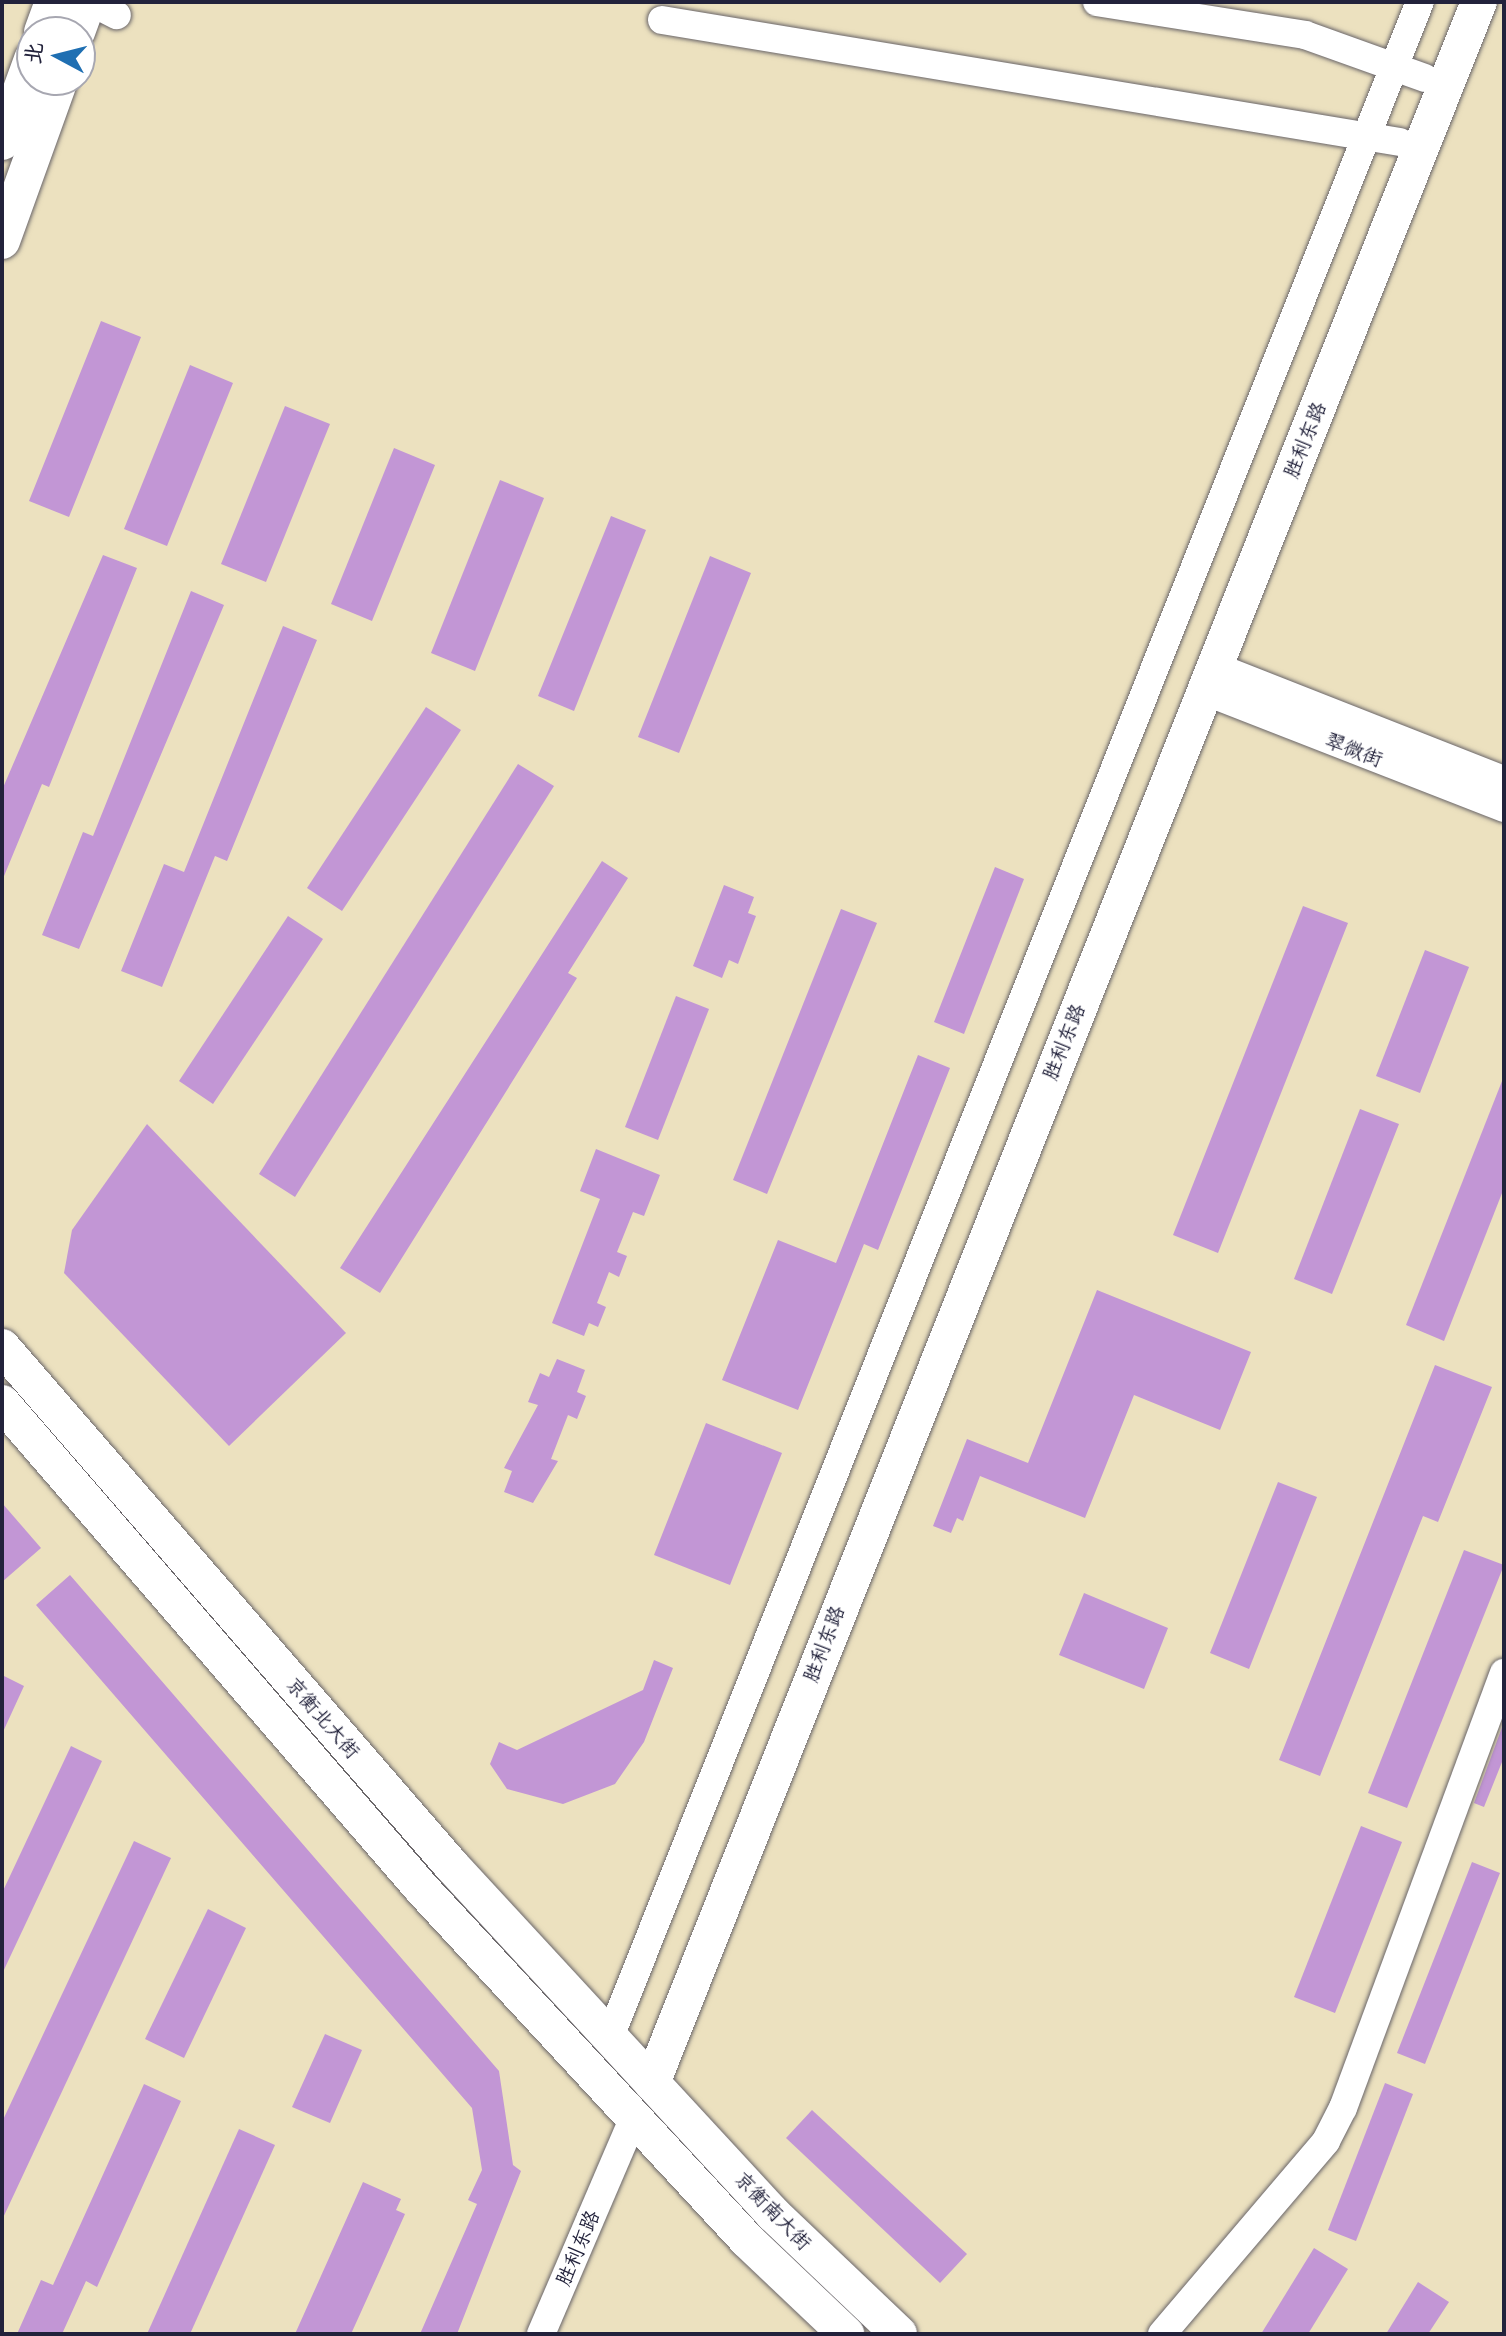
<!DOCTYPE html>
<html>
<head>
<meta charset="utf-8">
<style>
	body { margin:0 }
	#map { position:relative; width:1506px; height:2336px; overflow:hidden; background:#ece1bf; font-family:"Shantell Sans","LXGW WenKai TC",sans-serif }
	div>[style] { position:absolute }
	.building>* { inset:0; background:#c296d5 }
	.roads { filter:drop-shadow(0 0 2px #696569) drop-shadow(0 0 2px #696569) }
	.minor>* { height:28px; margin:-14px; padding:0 14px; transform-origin:14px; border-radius:14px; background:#fff }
	.major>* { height:36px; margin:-18px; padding:0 18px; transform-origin:18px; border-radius:18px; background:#fff }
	span { translate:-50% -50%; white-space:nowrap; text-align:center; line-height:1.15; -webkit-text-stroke:8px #fff; paint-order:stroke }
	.street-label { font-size:20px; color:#22223b }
	.frame { position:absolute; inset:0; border:4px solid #22223b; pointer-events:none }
	.north { position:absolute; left:16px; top:16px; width:80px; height:80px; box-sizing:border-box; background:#fff; border:2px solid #a7a7b1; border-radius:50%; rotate:277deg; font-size:22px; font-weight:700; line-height:32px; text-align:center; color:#22223b }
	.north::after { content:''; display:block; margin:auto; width:28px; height:36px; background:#1f6fb2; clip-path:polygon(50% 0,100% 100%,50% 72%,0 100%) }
</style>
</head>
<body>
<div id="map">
	<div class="building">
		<div style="clip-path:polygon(101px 321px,141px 337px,69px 517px,29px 501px)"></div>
		<div style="clip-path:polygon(190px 365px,233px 383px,167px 546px,124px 529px)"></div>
		<div style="clip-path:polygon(285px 406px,330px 424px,266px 582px,221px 564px)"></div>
		<div style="clip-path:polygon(394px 448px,435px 465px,372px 621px,331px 604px)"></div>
		<div style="clip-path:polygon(500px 480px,544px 498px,475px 671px,431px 653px)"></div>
		<div style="clip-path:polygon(611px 516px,646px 530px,574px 711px,538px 696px)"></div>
		<div style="clip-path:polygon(103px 555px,137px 568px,49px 787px,42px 784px,2px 881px,2px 790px)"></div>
		<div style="clip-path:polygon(710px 556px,751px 573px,679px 753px,638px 737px)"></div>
		<div style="clip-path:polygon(191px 591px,224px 605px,79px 949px,42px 935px,83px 832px,93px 836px)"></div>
		<div style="clip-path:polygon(283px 626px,317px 640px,227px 861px,215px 856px,162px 987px,121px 971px,164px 864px,184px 872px)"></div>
		<div style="clip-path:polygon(426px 707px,461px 730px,342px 911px,307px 888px)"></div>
		<div style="clip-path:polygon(518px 764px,554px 786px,295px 1197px,259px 1174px)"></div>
		<div style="clip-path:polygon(602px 861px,628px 878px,568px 973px,577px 978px,380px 1293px,340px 1268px)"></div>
		<div style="clip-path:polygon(995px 867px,1024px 879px,964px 1034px,934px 1022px)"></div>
		<div style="clip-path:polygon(724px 885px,754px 897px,748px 913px,756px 916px,738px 964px,729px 960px,722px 978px,693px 966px)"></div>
		<div style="clip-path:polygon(1303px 906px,1348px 923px,1218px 1253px,1173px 1235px)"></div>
		<div style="clip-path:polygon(841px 909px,877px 923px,767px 1194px,733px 1180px)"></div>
		<div style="clip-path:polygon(288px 916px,323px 939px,213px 1104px,179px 1081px)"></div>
		<div style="clip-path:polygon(1425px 950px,1469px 967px,1420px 1093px,1376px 1076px)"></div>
		<div style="clip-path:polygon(676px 996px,709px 1009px,658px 1140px,625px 1127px)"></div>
		<div style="clip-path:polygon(918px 1055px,950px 1068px,878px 1250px,864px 1244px,798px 1410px,722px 1380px,778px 1240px,836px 1263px)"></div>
		<div style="clip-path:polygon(1504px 1076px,1504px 1188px,1444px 1341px,1406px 1325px)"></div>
		<div style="clip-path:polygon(1360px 1109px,1399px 1124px,1332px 1294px,1294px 1279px)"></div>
		<div style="clip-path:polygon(147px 1124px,346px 1333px,229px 1446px,64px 1273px,72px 1230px)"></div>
		<div style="clip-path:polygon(596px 1149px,660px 1175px,644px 1216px,633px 1212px,617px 1252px,627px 1256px,619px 1277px,609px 1272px,597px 1303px,606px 1307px,598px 1327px,589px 1323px,584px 1336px,552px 1323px,600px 1199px,580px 1191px)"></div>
		<div style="clip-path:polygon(1097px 1290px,1251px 1352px,1220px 1430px,1134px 1395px,1085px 1518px,980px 1476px,963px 1521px,957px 1518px,951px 1533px,933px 1526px,967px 1439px,1028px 1463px)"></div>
		<div style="clip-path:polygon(557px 1359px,585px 1370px,577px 1392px,586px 1396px,577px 1419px,568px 1415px,551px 1459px,558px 1461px,533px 1503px,504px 1492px,512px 1471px,504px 1468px,538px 1405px,528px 1402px,540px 1373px,549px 1377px)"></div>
		<div style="clip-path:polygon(1435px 1365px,1492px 1387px,1438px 1522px,1423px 1516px,1320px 1776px,1279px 1760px)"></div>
		<div style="clip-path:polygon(706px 1423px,782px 1453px,730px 1585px,654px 1555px)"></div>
		<div style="clip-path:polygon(1278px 1482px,1317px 1497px,1249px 1669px,1210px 1653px)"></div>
		<div style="clip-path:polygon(2px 1503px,41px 1548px,2px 1582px)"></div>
		<div style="clip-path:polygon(1464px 1550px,1504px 1565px,1407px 1808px,1368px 1793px)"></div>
		<div style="clip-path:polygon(70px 1575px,499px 2071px,513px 2165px,521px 2171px,457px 2334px,420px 2334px,477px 2204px,468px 2200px,482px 2170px,472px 2108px,36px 1605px)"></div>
		<div style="clip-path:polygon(1084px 1593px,1168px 1628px,1144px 1689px,1059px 1655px)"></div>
		<div style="clip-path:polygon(654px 1660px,673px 1668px,644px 1742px,615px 1784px,563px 1804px,507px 1789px,490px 1764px,499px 1742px,517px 1750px,643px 1690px)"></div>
		<div style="clip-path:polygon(2px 1675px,24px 1686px,2px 1734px)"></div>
		<div style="clip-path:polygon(1504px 1722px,1504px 1757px,1484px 1807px,1474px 1803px)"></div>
		<div style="clip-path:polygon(71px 1746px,102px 1761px,2px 1974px,2px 1893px)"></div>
		<div style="clip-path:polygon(1361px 1826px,1402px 1842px,1335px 2013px,1294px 1997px)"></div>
		<div style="clip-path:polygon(134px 1841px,171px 1858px,2px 2220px,2px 2122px)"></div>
		<div style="clip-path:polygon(1472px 1862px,1500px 1873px,1425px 2064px,1397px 2053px)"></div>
		<div style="clip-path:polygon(208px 1909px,246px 1928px,184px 2058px,145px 2039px)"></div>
		<div style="clip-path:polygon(325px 2034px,362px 2050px,330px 2123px,292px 2107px)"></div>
		<div style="clip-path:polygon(1385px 2083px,1413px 2094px,1356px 2241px,1328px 2230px)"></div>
		<div style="clip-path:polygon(144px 2084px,181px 2101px,97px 2287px,86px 2281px,62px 2334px,17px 2334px,41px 2280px,53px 2285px)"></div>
		<div style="clip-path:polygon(812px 2110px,967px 2254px,940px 2283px,786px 2138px)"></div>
		<div style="clip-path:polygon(239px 2129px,275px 2145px,190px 2334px,147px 2334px)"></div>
		<div style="clip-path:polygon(363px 2182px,401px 2199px,396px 2210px,405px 2214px,380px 2270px,351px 2334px,295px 2334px)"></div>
		<div style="clip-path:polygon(1314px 2248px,1348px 2269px,1308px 2334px,1261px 2334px)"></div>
		<div style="clip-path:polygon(1418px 2282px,1449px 2302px,1428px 2334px,1386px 2334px)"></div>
	</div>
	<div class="roads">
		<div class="minor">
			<div style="left:91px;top:2px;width:29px;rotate:27deg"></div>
			<div style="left:1097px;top:2px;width:211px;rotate:9deg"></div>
			<div style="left:1305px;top:35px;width:127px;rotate:19.7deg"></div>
			<div style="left:662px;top:20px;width:748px;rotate:9.39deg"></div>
			<div style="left:1214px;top:666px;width:312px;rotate:21.5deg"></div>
			<div style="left:1204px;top:691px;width:322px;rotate:21.3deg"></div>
			<div style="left:610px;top:2037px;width:2190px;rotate:-68.3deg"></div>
			<div style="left:541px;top:2334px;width:236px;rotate:-66.8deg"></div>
			<div style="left:1162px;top:2334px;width:253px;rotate:-49.6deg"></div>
			<div style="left:1326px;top:2141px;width:37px;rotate:-63deg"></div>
			<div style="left:1343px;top:2108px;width:464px;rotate:-69.7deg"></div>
		</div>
		<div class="major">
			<div style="left:42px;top:32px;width:32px;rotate:-70deg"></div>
			<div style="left:77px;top:32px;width:32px;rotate:-70deg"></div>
			<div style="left:2px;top:142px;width:88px;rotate:-70.1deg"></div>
			<div style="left:2px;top:241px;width:171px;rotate:-70.2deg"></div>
			<div style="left:2px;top:1347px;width:686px;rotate:49.08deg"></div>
			<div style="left:451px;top:1865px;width:475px;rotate:47.3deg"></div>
			<div style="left:773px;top:2214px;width:174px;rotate:43.6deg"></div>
			<div style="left:2px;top:1403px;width:644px;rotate:49.16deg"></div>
			<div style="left:423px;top:1890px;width:477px;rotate:47.2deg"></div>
			<div style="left:747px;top:2240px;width:137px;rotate:43.5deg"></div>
			<div style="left:652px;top:2083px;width:2239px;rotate:-68.33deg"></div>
		</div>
	</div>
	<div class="street-label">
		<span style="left:1305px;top:440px;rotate:-68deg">胜利东路</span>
		<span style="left:1354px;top:750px;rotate:21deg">翠微街</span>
		<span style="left:1064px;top:1042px;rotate:-68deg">胜利东路</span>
		<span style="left:824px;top:1644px;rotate:-69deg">胜利东路</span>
		<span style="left:323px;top:1718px;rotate:49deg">京衡北大街</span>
		<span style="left:773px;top:2211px;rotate:46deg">京衡南大街</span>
		<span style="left:578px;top:2248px;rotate:-67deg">胜利东路</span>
	</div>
	<div class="frame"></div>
	<div class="north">北</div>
</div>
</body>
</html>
